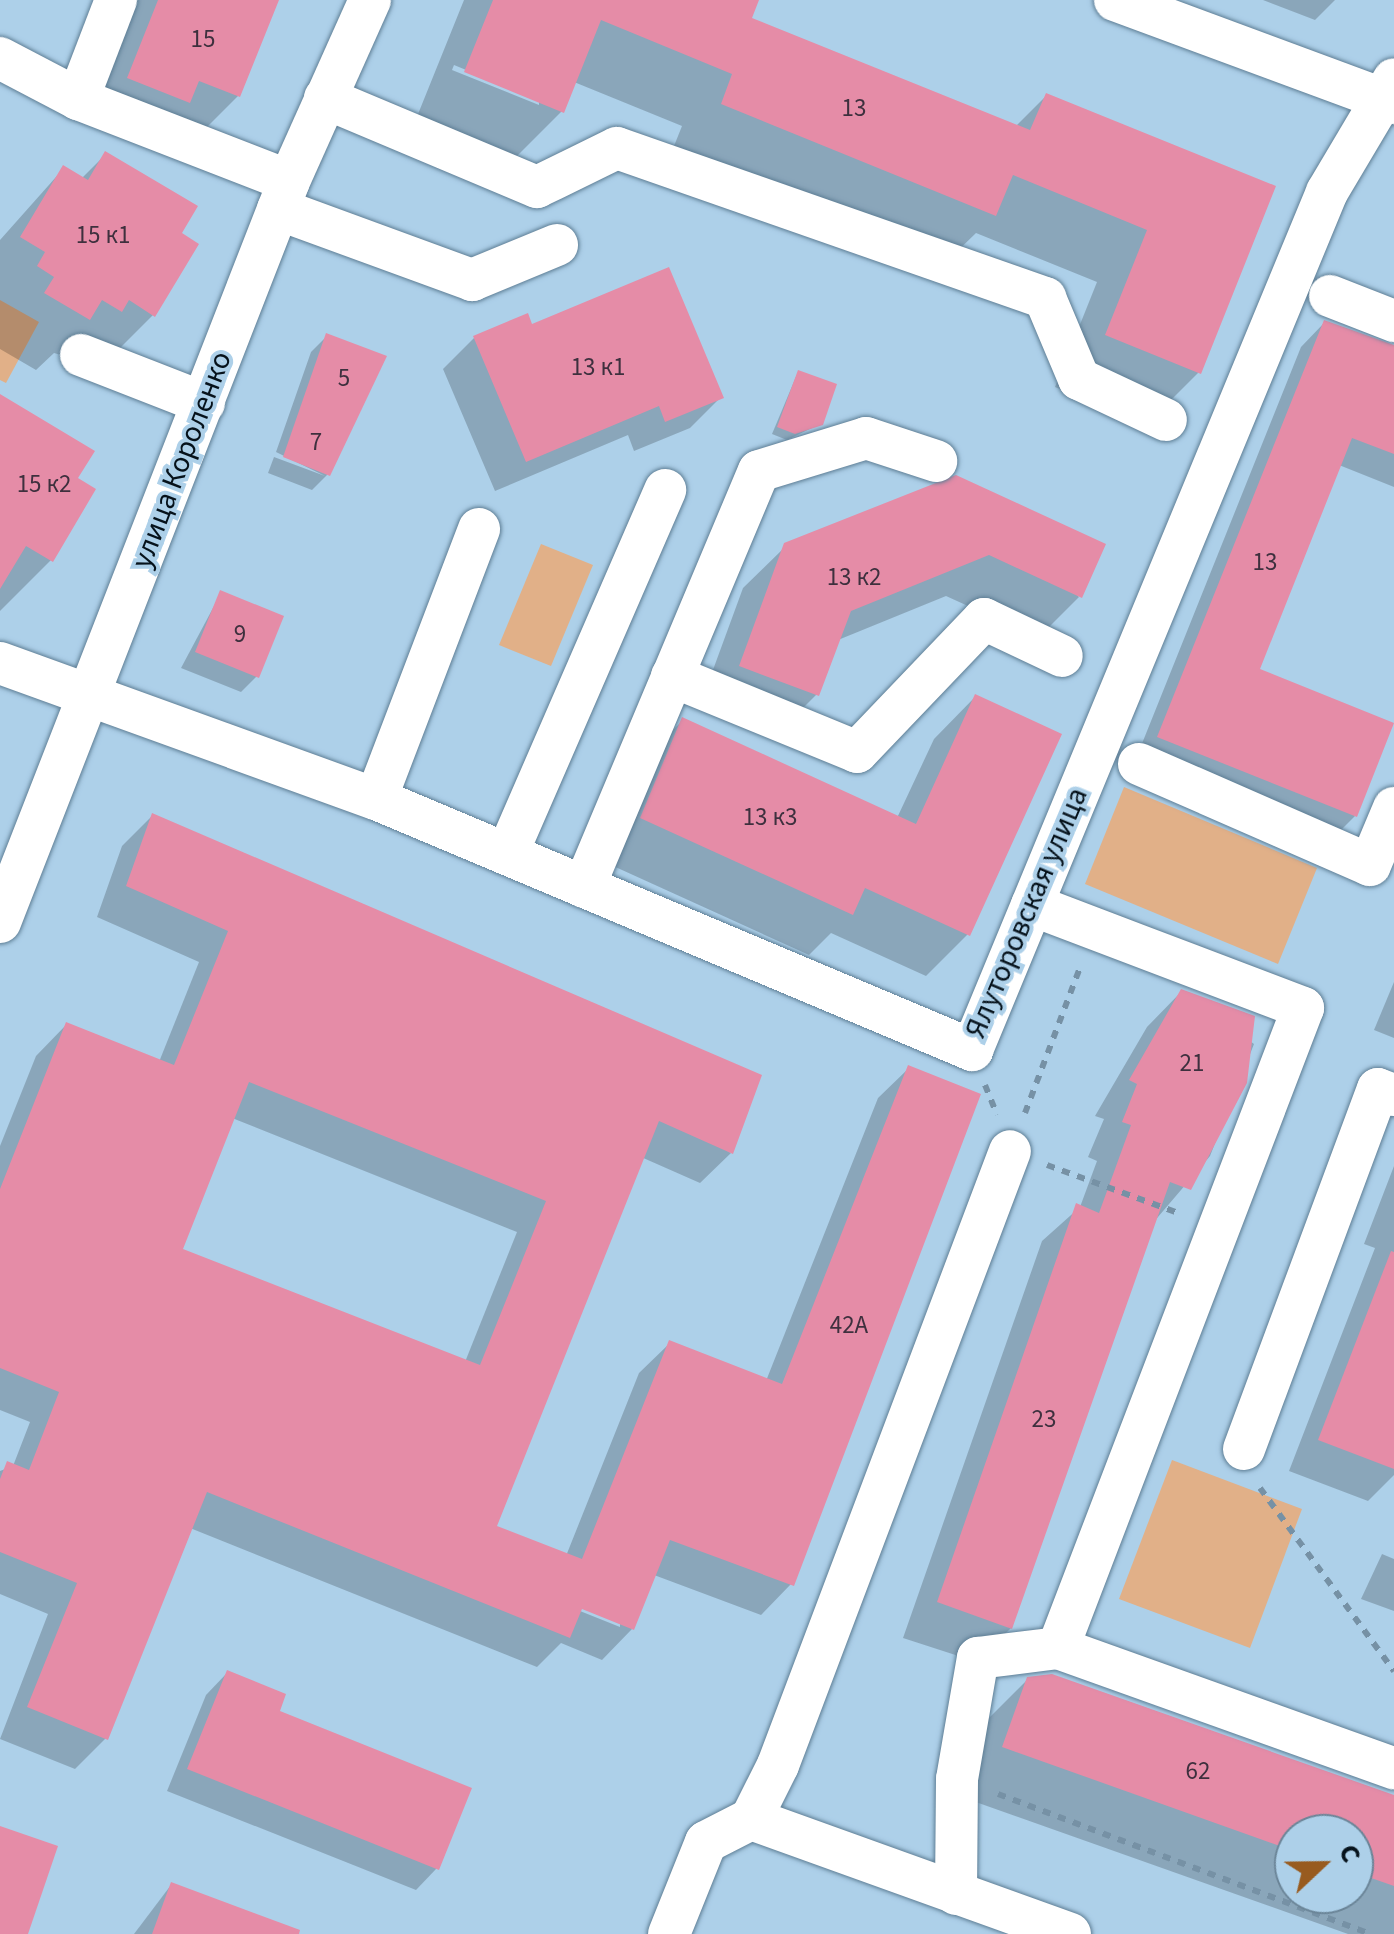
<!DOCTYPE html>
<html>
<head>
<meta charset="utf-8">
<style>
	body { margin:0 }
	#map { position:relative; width:1394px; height:1934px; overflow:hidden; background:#add0e9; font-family:"Source Sans 3",sans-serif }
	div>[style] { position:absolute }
	.green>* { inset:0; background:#e1b088 }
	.shadow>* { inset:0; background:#0003 }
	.building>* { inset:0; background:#e58ca7 }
	.path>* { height:6px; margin-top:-3px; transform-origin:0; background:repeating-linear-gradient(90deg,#7691a5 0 8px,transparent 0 16px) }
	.roads { filter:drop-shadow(0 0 2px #5e7e95) drop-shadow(0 0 2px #5e7e95) }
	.minor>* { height:42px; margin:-21px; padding:0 21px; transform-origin:21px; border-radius:21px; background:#fff }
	span { translate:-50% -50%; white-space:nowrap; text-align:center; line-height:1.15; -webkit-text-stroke:8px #add0e9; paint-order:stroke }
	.number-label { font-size:25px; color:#3e303e }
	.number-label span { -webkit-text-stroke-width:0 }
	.street-label { font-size:30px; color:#06121b }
	.north { position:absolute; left:1274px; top:1814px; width:100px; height:100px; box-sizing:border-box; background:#add0e9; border:2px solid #6a8497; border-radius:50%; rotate:68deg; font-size:28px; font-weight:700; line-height:40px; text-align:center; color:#06121b }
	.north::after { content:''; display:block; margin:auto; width:35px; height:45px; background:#985b1f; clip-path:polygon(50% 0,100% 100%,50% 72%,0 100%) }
</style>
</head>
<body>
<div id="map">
	<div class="green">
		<div style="clip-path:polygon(0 300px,39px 322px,6px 383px,0 380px)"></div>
		<div style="clip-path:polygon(541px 544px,593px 565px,551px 666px,499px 645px)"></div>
		<div style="clip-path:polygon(1124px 787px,1317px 868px,1278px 964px,1085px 884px)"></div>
		<div style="clip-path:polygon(1172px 1460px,1302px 1509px,1250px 1648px,1119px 1599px)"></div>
	</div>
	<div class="shadow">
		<div style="clip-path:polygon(135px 0,276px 0,238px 96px,196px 138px,87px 120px)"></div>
		<div style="clip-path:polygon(evenodd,464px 0,757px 0,749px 19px,1015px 127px,1046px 96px,1273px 187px,1199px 372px,1147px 424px,1055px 387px,1097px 282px,976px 233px,942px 266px,670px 156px,682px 126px,574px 82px,562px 111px,510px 163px,414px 124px,464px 0,454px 65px,539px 100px,539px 105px,452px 70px,454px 65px)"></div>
		<div style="clip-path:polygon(1263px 0,1335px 0,1315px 20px)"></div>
		<div style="clip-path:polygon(106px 154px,178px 234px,153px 315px,101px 367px,54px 353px,36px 370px,0 349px,0 240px,64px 168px,81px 179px)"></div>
		<div style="clip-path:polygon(1324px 323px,1394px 346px,1394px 487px,1339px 465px,1256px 671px,1355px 816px,1331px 840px,1135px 761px,1301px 347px)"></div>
		<div style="clip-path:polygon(531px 328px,721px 397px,690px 428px,634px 451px,628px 435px,495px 491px,443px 369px,474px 338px)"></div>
		<div style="clip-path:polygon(327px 336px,328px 474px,312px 490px,268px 473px,274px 457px,325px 476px,276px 452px,311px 352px)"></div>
		<div style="clip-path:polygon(798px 372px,820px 424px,787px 440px,772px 434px)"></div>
		<div style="clip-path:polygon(0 401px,75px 479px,51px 560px,0 611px)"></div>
		<div style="clip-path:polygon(956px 478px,1079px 597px,1038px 638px,946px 596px,838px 640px,817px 694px,775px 736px,699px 708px,743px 588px,786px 546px)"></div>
		<div style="clip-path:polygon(221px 593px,257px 676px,241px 692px,181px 668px)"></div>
		<div style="clip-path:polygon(975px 697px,968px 934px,926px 976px,831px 933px,809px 955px,600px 860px,641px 762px,683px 720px,897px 818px,934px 739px)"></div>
		<div style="clip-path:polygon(evenodd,152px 816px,731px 1153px,700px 1183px,641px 1157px,494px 1527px,566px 1556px,639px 1373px,670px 1343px,766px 1381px,878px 1098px,909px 1068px,791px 1584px,761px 1615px,654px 1575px,632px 1629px,602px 1660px,561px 1643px,537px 1667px,190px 1528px,106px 1738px,75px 1769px,0 1739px,48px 1614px,0 1594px,0 1471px,13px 1466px,30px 1422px,0 1410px,0 1146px,36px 1056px,66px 1025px,159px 1062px,199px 962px,97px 917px,122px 846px,152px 816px,232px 1118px,517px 1232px,465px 1362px,180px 1250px,232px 1118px,152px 816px,572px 1602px,620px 1622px,620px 1627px,570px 1607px,572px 1602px)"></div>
		<div style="clip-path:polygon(1394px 982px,1394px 1038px,1374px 1030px)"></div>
		<div style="clip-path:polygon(1182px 991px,1254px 1044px,1210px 1156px,1152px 1224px,1012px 1627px,977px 1662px,903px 1638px,1042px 1241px,1080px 1207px,1097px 1161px,1088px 1157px,1104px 1119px,1095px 1116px,1147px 1027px)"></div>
		<div style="clip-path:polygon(1394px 1166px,1394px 1475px,1368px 1501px,1289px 1471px,1375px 1248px,1364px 1244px)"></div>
		<div style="clip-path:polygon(1382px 1554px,1394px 1559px,1394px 1611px,1361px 1599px)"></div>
		<div style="clip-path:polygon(227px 1673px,437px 1868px,416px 1890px,167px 1791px,206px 1695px)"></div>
		<div style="clip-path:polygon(evenodd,1028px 1679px,1394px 1797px,1394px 1934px,1348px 1934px,956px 1795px,980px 1727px,1028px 1679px,1294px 1834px,1354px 1834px,1354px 1894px,1294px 1894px,1294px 1834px)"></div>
		<div style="clip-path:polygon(171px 1885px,243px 1934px,134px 1934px)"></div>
	</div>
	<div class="building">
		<div style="clip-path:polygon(158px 0,279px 0,240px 97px,199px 81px,190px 103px,127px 78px)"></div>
		<div style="clip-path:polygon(493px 0,759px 0,752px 18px,1030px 130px,1046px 93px,1276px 186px,1201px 374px,1105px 335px,1147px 230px,1013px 175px,996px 216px,721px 104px,732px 74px,601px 20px,564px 113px,464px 72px)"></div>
		<div style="clip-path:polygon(105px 151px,198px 206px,182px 233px,199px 244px,155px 317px,129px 300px,122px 312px,102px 300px,90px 320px,44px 293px,54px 277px,37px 266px,45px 252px,20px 237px,63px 165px,88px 180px)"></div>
		<div style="clip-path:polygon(669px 267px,724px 398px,665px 422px,659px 406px,526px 462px,473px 336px,528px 313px,532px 324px)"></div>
		<div style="clip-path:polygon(1324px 320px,1394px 345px,1394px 454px,1352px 438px,1260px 669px,1394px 723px,1357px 817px,1157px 737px)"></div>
		<div style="clip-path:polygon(326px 333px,387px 356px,330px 476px,283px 457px)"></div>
		<div style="clip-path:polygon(798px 370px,837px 384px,823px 425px,795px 434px,777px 427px)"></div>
		<div style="clip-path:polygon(0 394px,95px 451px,78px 478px,96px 489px,53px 562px,26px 546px,0 589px)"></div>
		<div style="clip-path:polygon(956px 475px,1106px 544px,1082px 598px,989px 555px,851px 611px,819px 696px,739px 666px,784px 543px)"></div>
		<div style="clip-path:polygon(220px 590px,284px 616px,259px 678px,195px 652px)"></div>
		<div style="clip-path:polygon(975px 694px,1062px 734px,970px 936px,865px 888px,853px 915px,640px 818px,682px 717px,916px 824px)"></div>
		<div style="clip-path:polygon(evenodd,152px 813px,762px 1075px,733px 1154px,659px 1121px,497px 1526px,582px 1559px,669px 1340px,782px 1384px,908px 1065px,981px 1094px,794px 1586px,670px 1540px,634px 1630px,582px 1609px,570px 1638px,207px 1492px,108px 1740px,27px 1707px,77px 1583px,0 1552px,0 1479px,7px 1461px,29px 1470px,59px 1392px,0 1368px,0 1189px,66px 1022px,174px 1065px,228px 931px,126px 886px,152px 813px,249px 1082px,546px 1201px,480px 1365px,183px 1249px,249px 1082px)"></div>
		<div style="clip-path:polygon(1181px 989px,1255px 1016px,1247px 1083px,1191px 1190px,1170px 1182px,1012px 1629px,937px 1602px,1076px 1203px,1099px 1213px,1131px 1125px,1122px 1122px,1137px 1084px,1129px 1080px)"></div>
		<div style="clip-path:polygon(1391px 1251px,1394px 1252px,1394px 1469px,1318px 1440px)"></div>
		<div style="clip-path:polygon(227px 1670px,286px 1694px,280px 1711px,472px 1788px,439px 1870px,187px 1769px)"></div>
		<div style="clip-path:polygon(1052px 1674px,1394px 1795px,1394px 1886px,1354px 1872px,1354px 1834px,1294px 1834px,1294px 1851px,1002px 1747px,1027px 1677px)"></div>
		<div style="clip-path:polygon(0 1826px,58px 1846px,28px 1934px,0 1934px)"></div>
		<div style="clip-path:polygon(171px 1882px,300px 1930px,299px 1934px,152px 1934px)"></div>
	</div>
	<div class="path">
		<div style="left:985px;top:1085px;width:32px;rotate:68deg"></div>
		<div style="left:1025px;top:1113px;width:158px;rotate:-69.3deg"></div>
		<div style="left:1047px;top:1165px;width:143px;rotate:20.1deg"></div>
		<div style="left:1260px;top:1488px;width:227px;rotate:53.8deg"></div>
		<div style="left:998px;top:1794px;width:398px;rotate:20.6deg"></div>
	</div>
	<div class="roads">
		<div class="minor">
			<div style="left:116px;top:0;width:106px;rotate:111deg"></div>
			<div style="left:78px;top:99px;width:226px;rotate:21.2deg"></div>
			<div style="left:1115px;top:0;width:297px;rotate:20.3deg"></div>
			<div style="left:0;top:58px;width:88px;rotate:27.7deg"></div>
			<div style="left:325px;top:98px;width:230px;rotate:22.8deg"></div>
			<div style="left:537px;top:187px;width:89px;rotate:-26deg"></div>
			<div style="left:617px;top:148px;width:454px;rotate:19.3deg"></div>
			<div style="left:1045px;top:298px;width:88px;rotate:67.2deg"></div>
			<div style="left:1079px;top:379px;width:96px;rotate:25.2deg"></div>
			<div style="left:278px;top:209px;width:207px;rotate:20.1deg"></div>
			<div style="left:472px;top:280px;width:92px;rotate:-22.4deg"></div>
			<div style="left:1330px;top:296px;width:69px;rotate:21.3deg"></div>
			<div style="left:81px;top:355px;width:132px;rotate:21.3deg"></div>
			<div style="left:0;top:663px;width:400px;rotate:19.9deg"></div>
			<div style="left:376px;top:799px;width:647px;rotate:22.84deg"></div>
			<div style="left:972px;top:1050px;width:929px;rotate:-67.52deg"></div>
			<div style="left:1327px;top:192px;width:131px;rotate:-59.3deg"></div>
			<div style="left:672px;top:676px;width:200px;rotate:22.3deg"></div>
			<div style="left:857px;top:752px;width:184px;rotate:-46.3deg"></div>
			<div style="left:984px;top:619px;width:86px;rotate:25.4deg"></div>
			<div style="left:1139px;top:764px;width:252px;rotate:23.6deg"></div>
			<div style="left:1370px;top:865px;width:62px;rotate:-67.2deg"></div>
			<div style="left:376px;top:799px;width:289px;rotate:-69.1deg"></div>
			<div style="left:507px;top:854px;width:397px;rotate:-66.5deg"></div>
			<div style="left:584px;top:887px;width:451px;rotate:-67.2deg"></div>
			<div style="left:759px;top:471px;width:112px;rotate:-17.1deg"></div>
			<div style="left:866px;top:438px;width:74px;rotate:18.2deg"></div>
			<div style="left:1032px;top:905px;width:290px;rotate:20.8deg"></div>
			<div style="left:1303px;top:1008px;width:685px;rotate:110.95deg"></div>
			<div style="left:1058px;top:1648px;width:357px;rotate:19.7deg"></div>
			<div style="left:0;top:922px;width:795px;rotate:-68.69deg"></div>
			<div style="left:289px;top:181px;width:198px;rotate:-65.9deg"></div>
			<div style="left:1244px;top:1449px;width:384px;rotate:-69.6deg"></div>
			<div style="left:1378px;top:1089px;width:17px;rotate:21deg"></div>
			<div style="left:751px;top:1819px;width:339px;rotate:19.8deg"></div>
			<div style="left:956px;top:1894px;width:115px;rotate:-89.5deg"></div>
			<div style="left:957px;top:1779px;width:123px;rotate:-80.2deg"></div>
			<div style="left:978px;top:1658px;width:81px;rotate:-7.1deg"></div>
			<div style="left:669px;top:1934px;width:99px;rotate:-68.1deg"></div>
			<div style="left:706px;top:1842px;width:51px;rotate:-27.1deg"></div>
			<div style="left:751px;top:1819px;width:60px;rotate:-63.4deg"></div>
			<div style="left:778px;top:1765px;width:656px;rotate:-69.3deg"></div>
		</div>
	</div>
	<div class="number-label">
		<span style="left:203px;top:39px">15</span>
		<span style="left:854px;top:108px">13</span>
		<span style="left:103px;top:235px">15 к1</span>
		<span style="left:598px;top:367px">13 к1</span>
		<span style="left:344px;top:378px">5</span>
		<span style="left:316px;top:442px">7</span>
		<span style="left:44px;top:484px">15 к2</span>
		<span style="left:1265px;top:562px">13</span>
		<span style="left:854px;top:577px">13 к2</span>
		<span style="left:240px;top:634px">9</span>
		<span style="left:770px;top:817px">13 к3</span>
		<span style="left:1192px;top:1063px">21</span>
		<span style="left:849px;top:1325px">42А</span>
		<span style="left:1044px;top:1419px">23</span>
		<span style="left:1198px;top:1771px">62</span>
	</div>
	<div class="street-label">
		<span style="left:182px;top:460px;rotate:-69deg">улица Короленко</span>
		<span style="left:1027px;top:913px;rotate:-67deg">Ялуторовская улица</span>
	</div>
	<div class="north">С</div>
</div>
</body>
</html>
